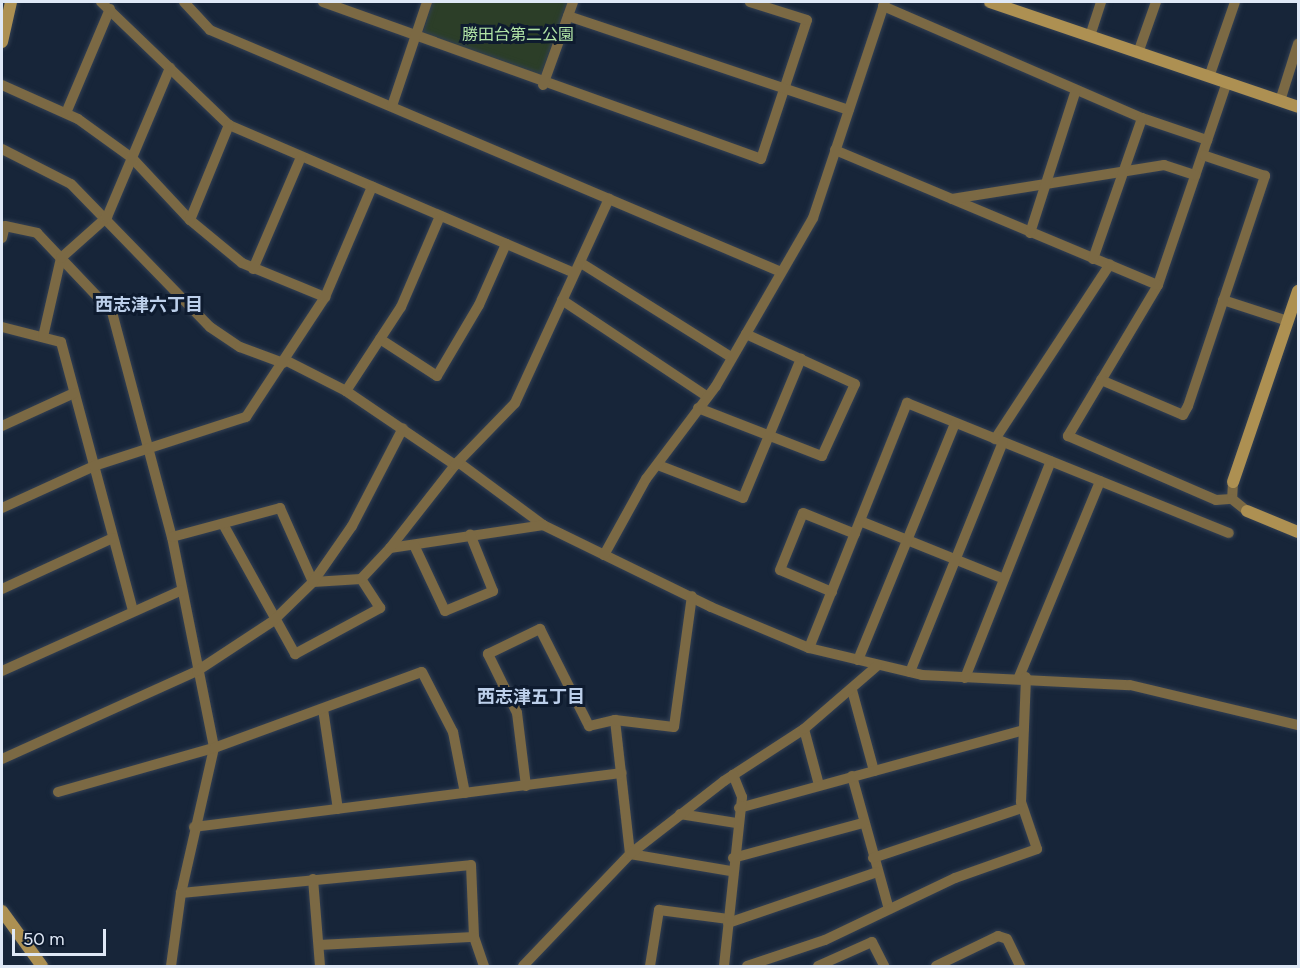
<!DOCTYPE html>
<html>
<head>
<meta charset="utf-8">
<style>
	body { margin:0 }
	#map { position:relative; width:1300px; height:968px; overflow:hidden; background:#172539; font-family:Figtree,"Noto Sans JP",sans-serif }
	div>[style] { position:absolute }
	.green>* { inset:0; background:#2c3e28 }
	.roads { filter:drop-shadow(0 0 2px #334053) drop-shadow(0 0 2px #334053) }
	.street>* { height:10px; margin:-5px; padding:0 5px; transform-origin:5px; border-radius:5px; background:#7b6944 }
	.secondary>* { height:12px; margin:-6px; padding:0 6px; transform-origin:6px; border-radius:6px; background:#ad9052 }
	span { translate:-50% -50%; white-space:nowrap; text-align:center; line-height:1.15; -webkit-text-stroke:6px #0e1b2f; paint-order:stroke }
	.park-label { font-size:16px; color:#b1e4a6 }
	.neighbourhood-label { font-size:18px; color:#bccfea; font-weight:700 }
	.frame { position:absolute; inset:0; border:3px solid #dfe8f6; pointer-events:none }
	.scale { position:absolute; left:12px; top:929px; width:94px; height:27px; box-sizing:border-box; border:3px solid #dfe8f6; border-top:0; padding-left:8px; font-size:18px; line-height:21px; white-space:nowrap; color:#dfe8f6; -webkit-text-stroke:4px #0e1b2f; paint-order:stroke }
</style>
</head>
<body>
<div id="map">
	<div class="green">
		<div style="clip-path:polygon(432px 2px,568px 2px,540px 78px,422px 35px)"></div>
	</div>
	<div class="roads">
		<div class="street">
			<div style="left:101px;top:2px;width:178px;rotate:43.9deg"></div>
			<div style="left:229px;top:125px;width:375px;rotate:23.2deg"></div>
			<div style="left:184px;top:2px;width:38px;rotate:47deg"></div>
			<div style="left:210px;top:30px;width:618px;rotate:22.96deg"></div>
			<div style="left:323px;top:2px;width:465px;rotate:19.7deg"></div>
			<div style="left:761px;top:159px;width:146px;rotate:-71.7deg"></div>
			<div style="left:807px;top:20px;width:60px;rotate:-162.5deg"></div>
			<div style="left:883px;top:6px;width:282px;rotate:23.4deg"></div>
			<div style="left:1142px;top:118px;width:69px;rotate:18.7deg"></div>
			<div style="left:568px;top:16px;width:296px;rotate:18.5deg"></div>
			<div style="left:1090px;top:36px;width:36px;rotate:-72deg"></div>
			<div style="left:1138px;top:53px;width:54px;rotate:-70.6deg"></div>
			<div style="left:1209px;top:77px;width:79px;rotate:-70.9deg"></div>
			<div style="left:1227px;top:82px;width:214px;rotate:108.8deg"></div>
			<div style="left:1158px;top:285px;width:176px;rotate:120.8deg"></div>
			<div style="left:1068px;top:436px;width:161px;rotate:23.4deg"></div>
			<div style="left:1216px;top:500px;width:16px;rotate:-4deg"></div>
			<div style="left:2px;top:85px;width:83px;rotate:24.1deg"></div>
			<div style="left:78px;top:119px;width:67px;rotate:35.8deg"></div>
			<div style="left:132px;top:158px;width:85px;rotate:46.9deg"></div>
			<div style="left:190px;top:220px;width:67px;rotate:39.6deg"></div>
			<div style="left:242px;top:263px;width:90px;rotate:22.3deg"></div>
			<div style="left:543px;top:85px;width:88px;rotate:-70.1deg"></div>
			<div style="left:1280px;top:101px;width:60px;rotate:-72.5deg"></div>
			<div style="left:392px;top:106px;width:110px;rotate:-71.4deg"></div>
			<div style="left:66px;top:113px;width:113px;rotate:-67.1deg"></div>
			<div style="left:2px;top:149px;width:77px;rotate:26.9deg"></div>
			<div style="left:71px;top:184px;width:199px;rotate:45.8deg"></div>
			<div style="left:210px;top:327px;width:36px;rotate:34deg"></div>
			<div style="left:240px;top:347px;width:46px;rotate:20.4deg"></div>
			<div style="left:835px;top:150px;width:350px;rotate:22.7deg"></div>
			<div style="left:952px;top:199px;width:215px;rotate:-9.1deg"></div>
			<div style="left:1164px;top:165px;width:33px;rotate:18deg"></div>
			<div style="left:190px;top:220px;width:103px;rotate:-67.7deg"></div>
			<div style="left:1030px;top:233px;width:150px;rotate:-72.2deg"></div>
			<div style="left:2px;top:238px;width:12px;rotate:-76deg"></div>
			<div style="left:5px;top:226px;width:33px;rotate:12deg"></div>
			<div style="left:37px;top:233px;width:109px;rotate:46.5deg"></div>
			<div style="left:112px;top:312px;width:233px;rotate:75.1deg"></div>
			<div style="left:172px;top:537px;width:215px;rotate:78.7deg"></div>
			<div style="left:214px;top:748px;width:149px;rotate:102.8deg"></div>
			<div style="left:181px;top:893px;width:74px;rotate:97.8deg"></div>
			<div style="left:1093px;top:259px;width:149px;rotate:-70.8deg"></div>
			<div style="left:581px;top:263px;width:177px;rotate:32.1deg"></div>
			<div style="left:253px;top:269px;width:122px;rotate:-66.8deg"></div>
			<div style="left:562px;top:300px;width:175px;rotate:33.6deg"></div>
			<div style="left:1223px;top:300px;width:68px;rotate:17.9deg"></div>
			<div style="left:2px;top:327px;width:61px;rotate:14.3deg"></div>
			<div style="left:61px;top:342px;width:278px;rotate:75deg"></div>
			<div style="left:43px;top:337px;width:81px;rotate:-77.2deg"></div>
			<div style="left:61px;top:258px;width:62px;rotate:-41.7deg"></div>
			<div style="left:107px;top:217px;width:162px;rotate:-67.1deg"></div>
			<div style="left:380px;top:339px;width:68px;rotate:33deg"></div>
			<div style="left:437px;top:376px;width:82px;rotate:-59.4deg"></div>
			<div style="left:479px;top:305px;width:67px;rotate:-66.1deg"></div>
			<div style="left:285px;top:360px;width:68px;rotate:26.9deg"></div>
			<div style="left:346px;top:391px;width:132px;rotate:34.2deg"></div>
			<div style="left:1101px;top:380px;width:89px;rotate:23.1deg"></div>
			<div style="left:1183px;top:415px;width:10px;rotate:-61deg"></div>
			<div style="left:1188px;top:406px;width:243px;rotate:-71.5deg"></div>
			<div style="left:1265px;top:176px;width:65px;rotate:-161.3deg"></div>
			<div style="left:346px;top:391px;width:100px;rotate:-56.8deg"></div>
			<div style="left:401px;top:307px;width:99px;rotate:-66.8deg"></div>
			<div style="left:698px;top:408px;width:133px;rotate:21.2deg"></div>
			<div style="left:822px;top:456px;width:79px;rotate:-65.4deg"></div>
			<div style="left:855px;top:384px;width:120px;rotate:-155.4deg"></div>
			<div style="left:2px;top:426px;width:79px;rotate:-24.6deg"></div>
			<div style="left:995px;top:439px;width:209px;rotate:-56.7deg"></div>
			<div style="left:458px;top:462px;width:106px;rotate:36.5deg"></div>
			<div style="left:543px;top:525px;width:187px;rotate:26deg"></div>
			<div style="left:711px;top:607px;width:106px;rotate:22.7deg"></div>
			<div style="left:809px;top:648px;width:116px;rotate:13.4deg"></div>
			<div style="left:922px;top:675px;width:208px;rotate:2.8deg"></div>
			<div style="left:1130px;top:685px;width:173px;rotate:13.4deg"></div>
			<div style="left:658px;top:465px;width:91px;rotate:21.2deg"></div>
			<div style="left:743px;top:498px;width:151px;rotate:-67.4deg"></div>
			<div style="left:1233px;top:482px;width:17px;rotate:93deg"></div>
			<div style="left:1232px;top:499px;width:19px;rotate:39deg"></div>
			<div style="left:2px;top:508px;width:101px;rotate:-24.5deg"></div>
			<div style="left:94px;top:466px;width:160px;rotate:-17.9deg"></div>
			<div style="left:246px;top:417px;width:144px;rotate:-56.6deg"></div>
			<div style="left:325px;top:297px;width:120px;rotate:-66.9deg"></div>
			<div style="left:860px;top:521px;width:155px;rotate:21.9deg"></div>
			<div style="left:223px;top:524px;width:149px;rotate:61deg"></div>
			<div style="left:295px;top:654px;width:97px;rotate:-28.4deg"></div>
			<div style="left:380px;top:608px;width:35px;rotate:-123deg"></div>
			<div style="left:172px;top:537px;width:112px;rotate:-15deg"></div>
			<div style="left:280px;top:508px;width:81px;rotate:66deg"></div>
			<div style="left:313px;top:582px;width:48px;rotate:-3.6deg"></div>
			<div style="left:361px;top:579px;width:42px;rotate:-46.9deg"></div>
			<div style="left:390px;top:548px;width:155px;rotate:-8.5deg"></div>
			<div style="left:414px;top:545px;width:73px;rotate:64.8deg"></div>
			<div style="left:445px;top:611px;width:52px;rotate:-22.6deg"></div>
			<div style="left:493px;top:591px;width:61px;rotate:-112deg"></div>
			<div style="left:390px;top:548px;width:105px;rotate:-51.9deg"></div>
			<div style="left:455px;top:465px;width:86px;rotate:-45.9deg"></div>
			<div style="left:515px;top:403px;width:225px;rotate:-65.3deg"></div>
			<div style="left:604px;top:555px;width:87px;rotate:-61.1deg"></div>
			<div style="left:646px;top:479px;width:116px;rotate:-53deg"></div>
			<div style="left:716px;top:386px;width:194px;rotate:-60deg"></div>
			<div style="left:813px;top:218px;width:228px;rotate:-71.6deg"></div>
			<div style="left:2px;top:589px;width:122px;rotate:-24.7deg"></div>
			<div style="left:832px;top:592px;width:56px;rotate:-157.1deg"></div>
			<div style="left:780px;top:570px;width:61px;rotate:-68deg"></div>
			<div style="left:803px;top:513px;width:56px;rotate:22deg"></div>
			<div style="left:809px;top:648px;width:264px;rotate:-68.2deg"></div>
			<div style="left:907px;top:403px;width:347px;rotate:22deg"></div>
			<div style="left:858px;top:660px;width:256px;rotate:-67.7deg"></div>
			<div style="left:2px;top:671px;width:197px;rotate:-24.2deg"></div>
			<div style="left:910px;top:672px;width:248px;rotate:-68deg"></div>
			<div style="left:1019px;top:677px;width:212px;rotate:-67.5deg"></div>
			<div style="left:965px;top:678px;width:233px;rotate:-68.4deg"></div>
			<div style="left:852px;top:690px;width:84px;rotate:74.8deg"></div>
			<div style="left:323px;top:709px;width:101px;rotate:81.5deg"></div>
			<div style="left:615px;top:720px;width:135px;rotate:83.6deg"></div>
			<div style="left:630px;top:854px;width:102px;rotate:9.6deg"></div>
			<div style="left:804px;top:729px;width:58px;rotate:75deg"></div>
			<div style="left:2px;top:759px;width:214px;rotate:-24.3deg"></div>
			<div style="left:197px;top:671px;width:91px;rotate:-33.3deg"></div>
			<div style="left:273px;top:621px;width:56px;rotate:-44.3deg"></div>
			<div style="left:313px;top:582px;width:68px;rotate:-55.1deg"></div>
			<div style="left:352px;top:526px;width:110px;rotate:-62.5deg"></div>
			<div style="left:852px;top:776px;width:138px;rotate:74.5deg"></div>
			<div style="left:526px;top:786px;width:74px;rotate:-97deg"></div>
			<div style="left:517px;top:713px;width:66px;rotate:-116.2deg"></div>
			<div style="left:488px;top:654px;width:58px;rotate:-25.7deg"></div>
			<div style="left:540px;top:629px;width:109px;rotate:63.2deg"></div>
			<div style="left:589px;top:726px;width:27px;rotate:-13deg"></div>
			<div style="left:615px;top:720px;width:59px;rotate:6.8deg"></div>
			<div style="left:674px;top:727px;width:132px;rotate:-82.2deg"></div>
			<div style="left:58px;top:792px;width:162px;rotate:-15.8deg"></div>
			<div style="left:214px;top:748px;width:221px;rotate:-20.1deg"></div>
			<div style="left:422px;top:672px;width:68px;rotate:62.7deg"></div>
			<div style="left:453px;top:732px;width:62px;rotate:78.9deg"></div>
			<div style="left:739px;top:808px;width:295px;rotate:-15.3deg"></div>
			<div style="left:680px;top:814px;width:57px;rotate:9.1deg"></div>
			<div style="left:194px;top:827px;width:431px;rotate:-7.2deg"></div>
			<div style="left:733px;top:858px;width:135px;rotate:-15.1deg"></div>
			<div style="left:873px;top:858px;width:157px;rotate:-18.6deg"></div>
			<div style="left:313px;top:879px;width:87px;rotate:85.4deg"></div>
			<div style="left:181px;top:893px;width:291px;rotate:-5.5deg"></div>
			<div style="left:471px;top:865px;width:72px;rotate:87.6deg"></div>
			<div style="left:474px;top:937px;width:31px;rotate:71deg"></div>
			<div style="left:728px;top:923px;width:157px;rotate:-18.9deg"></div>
			<div style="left:319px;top:945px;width:155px;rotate:-3deg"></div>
			<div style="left:523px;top:966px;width:155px;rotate:-46.3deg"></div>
			<div style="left:630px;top:854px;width:119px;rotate:-37.8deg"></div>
			<div style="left:724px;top:781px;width:95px;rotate:-33deg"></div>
			<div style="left:804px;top:729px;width:96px;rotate:-40.8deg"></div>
			<div style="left:650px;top:966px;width:57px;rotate:-80.9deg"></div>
			<div style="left:659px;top:910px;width:70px;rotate:7.4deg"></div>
			<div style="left:724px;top:966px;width:170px;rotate:-83.9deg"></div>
			<div style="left:742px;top:797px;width:24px;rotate:-112deg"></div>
			<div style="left:747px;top:966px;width:82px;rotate:-18.4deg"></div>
			<div style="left:825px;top:940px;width:144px;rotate:-25.5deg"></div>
			<div style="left:955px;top:878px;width:87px;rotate:-19.5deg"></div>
			<div style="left:1037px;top:849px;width:50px;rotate:-108.8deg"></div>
			<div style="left:1021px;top:802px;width:125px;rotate:-87.7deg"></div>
			<div style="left:818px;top:966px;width:59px;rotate:-24deg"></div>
			<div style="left:872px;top:942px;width:27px;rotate:63deg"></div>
			<div style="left:936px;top:966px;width:69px;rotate:-25.8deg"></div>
			<div style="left:998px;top:936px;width:9px;rotate:18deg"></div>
			<div style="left:1007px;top:939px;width:30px;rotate:64deg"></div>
		</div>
		<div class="secondary">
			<div style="left:990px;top:2px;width:325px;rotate:18.8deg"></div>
			<div style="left:2px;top:42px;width:41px;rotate:-77.3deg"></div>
			<div style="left:1233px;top:482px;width:202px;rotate:-71.2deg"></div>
			<div style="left:1247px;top:511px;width:55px;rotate:22.4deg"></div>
			<div style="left:2px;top:911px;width:68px;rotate:54deg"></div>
		</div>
	</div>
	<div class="park-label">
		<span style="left:518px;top:35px">勝田台第二公園</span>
	</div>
	<div class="neighbourhood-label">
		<span style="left:149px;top:305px">西志津六丁目</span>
		<span style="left:531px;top:697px">西志津五丁目</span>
	</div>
	<div class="frame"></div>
	<div class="scale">50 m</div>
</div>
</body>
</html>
